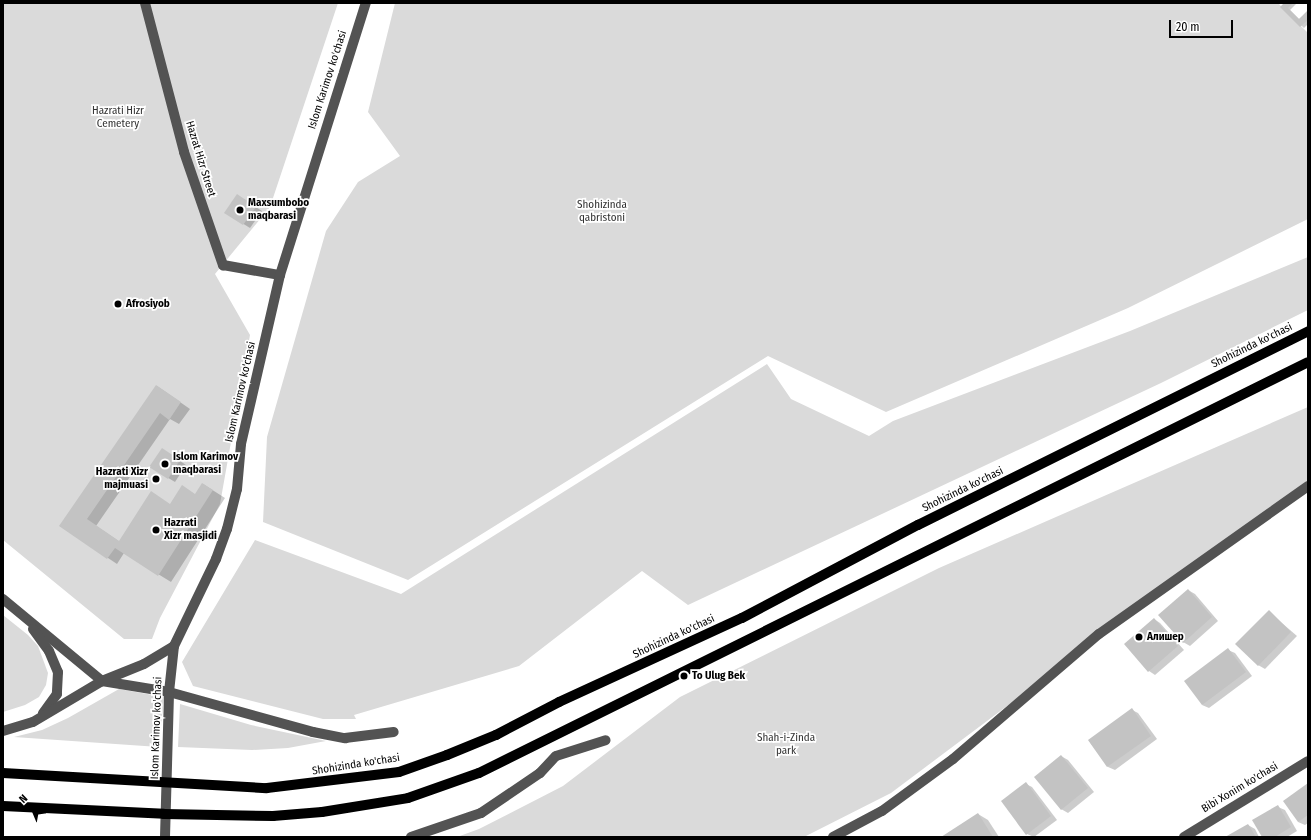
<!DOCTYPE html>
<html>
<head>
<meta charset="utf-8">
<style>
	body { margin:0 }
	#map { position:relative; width:1311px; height:840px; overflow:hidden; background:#fff; font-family:"Fira Sans Condensed",sans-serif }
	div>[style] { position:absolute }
	.green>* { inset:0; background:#dadada }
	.shadow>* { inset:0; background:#0003 }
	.building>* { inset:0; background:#c3c3c3 }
	.minor>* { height:10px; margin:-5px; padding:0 5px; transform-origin:5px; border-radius:5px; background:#535353 }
	.major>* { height:10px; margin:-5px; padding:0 5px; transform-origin:5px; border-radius:5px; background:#000 }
	.dots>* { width:11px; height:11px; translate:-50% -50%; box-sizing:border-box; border:2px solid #fff; border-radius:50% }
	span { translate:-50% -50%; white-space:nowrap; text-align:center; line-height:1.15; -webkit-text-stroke:3.5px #fff; paint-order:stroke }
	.street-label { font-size:11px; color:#000 }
	.park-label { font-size:11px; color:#313131 }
	.poi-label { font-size:11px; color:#000; font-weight:700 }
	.left { translate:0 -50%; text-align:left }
	.right { translate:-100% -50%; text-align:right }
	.frame { position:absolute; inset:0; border:4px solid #000; pointer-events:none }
	.north { position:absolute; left:12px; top:788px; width:40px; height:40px; -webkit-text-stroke:3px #fff; paint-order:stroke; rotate:316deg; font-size:11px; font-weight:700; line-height:16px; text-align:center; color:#000 }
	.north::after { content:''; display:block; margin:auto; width:14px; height:18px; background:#000; clip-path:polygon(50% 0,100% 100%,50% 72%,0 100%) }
	.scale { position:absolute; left:1169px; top:20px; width:64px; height:18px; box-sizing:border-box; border:2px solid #000; border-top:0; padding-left:5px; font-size:12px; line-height:14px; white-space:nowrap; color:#000; -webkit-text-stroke:3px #fff; paint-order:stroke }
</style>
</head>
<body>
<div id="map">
	<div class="green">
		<div style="clip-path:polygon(3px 3px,338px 3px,270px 207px,215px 274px,250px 335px,220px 504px,160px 618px,152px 639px,124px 639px,3px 540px)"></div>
		<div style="clip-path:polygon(395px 3px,1278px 3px,1308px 33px,1308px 219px,1128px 308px,886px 412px,768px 356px,408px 580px,263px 522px,267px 437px,326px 231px,358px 182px,400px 156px,368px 112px)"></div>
		<div style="clip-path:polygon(1308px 257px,1308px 310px,1161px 383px,688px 605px,642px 571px,519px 666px,354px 715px,356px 719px,323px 719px,193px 686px,182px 662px,255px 540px,401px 594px,767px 364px,791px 399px,869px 436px,893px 421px,1130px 331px)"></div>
		<div style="clip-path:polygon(1308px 407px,1308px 480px,891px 793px,804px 837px,457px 837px,479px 829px,563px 786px,680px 697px,939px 568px)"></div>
		<div style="clip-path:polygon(3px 615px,28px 635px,38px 646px,48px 673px,46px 685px,39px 697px,25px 705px,3px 712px)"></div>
		<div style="clip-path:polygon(119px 689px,164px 697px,159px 747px,14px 737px,42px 730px,68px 718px)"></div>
		<div style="clip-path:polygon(180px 704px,251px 725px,326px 741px,288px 748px,252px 750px,178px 747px)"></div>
	</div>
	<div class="shadow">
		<div style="clip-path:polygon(1285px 3px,1297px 3px,1290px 10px,1299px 19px,1308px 12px,1308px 24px,1304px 28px,1281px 7px)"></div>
		<div style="clip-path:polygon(244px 199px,262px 211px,250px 228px,226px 213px)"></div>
		<div style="clip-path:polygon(157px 386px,190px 409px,179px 424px,170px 419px,96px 526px,120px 542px,171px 505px,196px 495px,203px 484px,225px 498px,171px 582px,124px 553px,117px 564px,60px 526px)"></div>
		<div style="clip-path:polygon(168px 453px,186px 465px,175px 482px,150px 467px)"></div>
		<div style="clip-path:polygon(1188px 590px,1195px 594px,1218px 621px,1190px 646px,1183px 642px)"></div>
		<div style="clip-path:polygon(1269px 612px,1297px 636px,1265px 669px,1258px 665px)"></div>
		<div style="clip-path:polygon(1154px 619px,1160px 623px,1184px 650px,1155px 675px,1149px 671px,1126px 644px)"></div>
		<div style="clip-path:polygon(1228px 650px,1235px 653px,1252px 676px,1209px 708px,1202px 705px)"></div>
		<div style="clip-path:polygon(1132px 710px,1138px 713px,1157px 739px,1115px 770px,1108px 767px,1089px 741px)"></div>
		<div style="clip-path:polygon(1061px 756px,1068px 760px,1094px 792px,1068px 813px,1061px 809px)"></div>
		<div style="clip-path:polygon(1026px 784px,1032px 787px,1057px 820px,1034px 837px,1027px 834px)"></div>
		<div style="clip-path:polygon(1308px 784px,1308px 823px,1305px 825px,1298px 822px)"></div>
		<div style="clip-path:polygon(1278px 807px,1285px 810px,1297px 831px,1287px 837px,1263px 837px)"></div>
		<div style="clip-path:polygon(978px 814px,988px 820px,999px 837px,943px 837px)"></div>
		<div style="clip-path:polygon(1248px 825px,1255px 829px,1259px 837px,1227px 837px)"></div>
	</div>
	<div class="building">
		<div style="clip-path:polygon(1284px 3px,1293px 3px,1288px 8px,1299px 19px,1308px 10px,1308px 20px,1300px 27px,1280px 7px)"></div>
		<div style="clip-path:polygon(237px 194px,256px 207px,243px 225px,224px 213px)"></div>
		<div style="clip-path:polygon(156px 385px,181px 402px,169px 420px,160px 413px,87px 519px,119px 541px,151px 491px,170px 504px,182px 485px,195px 494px,202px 483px,213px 490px,158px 576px,115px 548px,107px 559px,59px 526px)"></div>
		<div style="clip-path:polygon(162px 448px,180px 460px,168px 479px,149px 467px)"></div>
		<div style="clip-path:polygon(1188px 589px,1212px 617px,1183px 643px,1158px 615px)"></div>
		<div style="clip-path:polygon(1269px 610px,1291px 632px,1258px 666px,1235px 644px)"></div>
		<div style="clip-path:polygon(1154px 618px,1178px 646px,1148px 672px,1124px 644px)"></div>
		<div style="clip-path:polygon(1228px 648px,1246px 672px,1202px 705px,1184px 681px)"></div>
		<div style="clip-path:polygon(1132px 708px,1151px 736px,1107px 767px,1088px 740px)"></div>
		<div style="clip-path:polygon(1061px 755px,1088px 788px,1061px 810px,1034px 777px)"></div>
		<div style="clip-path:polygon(1026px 782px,1051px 816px,1026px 835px,1001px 801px)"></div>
		<div style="clip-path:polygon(1308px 783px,1308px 815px,1298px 822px,1283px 801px)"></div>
		<div style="clip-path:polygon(1278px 805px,1291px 827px,1275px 837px,1262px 837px,1252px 820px)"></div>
		<div style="clip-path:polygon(978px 813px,993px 837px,941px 837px)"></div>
		<div style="clip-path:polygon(1248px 824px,1256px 837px,1225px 837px)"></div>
	</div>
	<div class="minor">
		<div style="left:145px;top:3px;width:154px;rotate:75.3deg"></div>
		<div style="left:184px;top:152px;width:120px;rotate:71deg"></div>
		<div style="left:223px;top:265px;width:58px;rotate:10deg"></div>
		<div style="left:3px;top:599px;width:129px;rotate:39.6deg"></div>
		<div style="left:102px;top:681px;width:68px;rotate:9.3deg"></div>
		<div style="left:169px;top:692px;width:149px;rotate:15.5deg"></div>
		<div style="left:313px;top:732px;width:33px;rotate:11deg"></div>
		<div style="left:345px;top:738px;width:49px;rotate:-7deg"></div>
		<div style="left:33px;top:629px;width:27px;rotate:54deg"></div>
		<div style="left:49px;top:651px;width:23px;rotate:67deg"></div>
		<div style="left:58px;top:672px;width:22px;rotate:93deg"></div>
		<div style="left:57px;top:694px;width:24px;rotate:126deg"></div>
		<div style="left:3px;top:731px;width:31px;rotate:-17deg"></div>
		<div style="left:33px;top:722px;width:80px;rotate:-30.7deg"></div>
		<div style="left:102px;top:681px;width:45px;rotate:-22deg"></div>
		<div style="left:144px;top:664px;width:35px;rotate:-31deg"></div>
		<div style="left:165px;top:837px;width:145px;rotate:-88.4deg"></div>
		<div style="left:169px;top:692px;width:46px;rotate:-83.8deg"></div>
		<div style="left:174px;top:646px;width:97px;rotate:-64.2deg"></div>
		<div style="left:216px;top:559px;width:32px;rotate:-70deg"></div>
		<div style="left:227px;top:529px;width:41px;rotate:-76deg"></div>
		<div style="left:237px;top:489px;width:45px;rotate:-84.9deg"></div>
		<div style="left:241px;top:444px;width:173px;rotate:-77deg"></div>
		<div style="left:280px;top:275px;width:285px;rotate:-72.5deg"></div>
		<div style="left:411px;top:837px;width:74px;rotate:-18.9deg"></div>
		<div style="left:481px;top:813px;width:71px;rotate:-34.1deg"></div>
		<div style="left:540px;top:773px;width:23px;rotate:-47deg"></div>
		<div style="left:556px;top:756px;width:52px;rotate:-17.7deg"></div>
		<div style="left:833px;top:837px;width:55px;rotate:-28deg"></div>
		<div style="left:882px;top:811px;width:88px;rotate:-36.2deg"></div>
		<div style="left:953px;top:759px;width:192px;rotate:-40.6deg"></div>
		<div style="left:1099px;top:634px;width:256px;rotate:-35.3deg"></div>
		<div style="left:1184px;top:837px;width:145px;rotate:-31.5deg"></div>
	</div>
	<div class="major">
		<div style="left:3px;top:773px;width:264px;rotate:3.3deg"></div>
		<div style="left:267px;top:788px;width:133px;rotate:-6.9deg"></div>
		<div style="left:399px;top:772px;width:51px;rotate:-19.5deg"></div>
		<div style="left:447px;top:755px;width:53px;rotate:-22.2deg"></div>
		<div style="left:496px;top:735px;width:71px;rotate:-27.6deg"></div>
		<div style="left:559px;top:702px;width:201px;rotate:-24.7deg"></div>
		<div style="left:742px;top:618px;width:199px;rotate:-27.9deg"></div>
		<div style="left:918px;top:525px;width:436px;rotate:-26.4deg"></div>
		<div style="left:3px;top:806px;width:161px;rotate:2.8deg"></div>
		<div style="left:164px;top:814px;width:109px;rotate:1.1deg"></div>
		<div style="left:273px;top:816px;width:49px;rotate:-4.7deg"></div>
		<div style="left:322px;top:812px;width:87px;rotate:-9.2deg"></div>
		<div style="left:408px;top:798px;width:75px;rotate:-19.4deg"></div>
		<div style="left:479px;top:773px;width:925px;rotate:-26.37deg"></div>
	</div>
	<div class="dots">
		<div style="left:240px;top:210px;background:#000"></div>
		<div style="left:118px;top:304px;background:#000"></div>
		<div style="left:165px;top:464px;background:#000"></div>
		<div style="left:156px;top:479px;background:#000"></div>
		<div style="left:156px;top:530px;background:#000"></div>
		<div style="left:1139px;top:637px;background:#000"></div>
		<div style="left:684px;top:676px;background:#000"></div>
	</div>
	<div class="street-label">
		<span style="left:328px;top:80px;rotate:-72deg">Islom Karimov ko'chasi</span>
		<span style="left:200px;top:159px;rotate:73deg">Hazrat Hizr Street</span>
		<span style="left:1252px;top:346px;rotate:-26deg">Shohizinda ko'chasi</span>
		<span style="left:241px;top:392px;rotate:-77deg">Islom Karimov ko'chasi</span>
		<span style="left:963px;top:490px;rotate:-26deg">Shohizinda ko'chasi</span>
		<span style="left:674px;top:637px;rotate:-25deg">Shohizinda ko'chasi</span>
		<span style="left:157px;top:728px;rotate:-88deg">Islom Karimov ko'chasi</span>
		<span style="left:356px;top:765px;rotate:-9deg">Shohizinda ko'chasi</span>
		<span style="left:1240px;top:788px;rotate:-31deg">Bibi Xonim ko'chasi</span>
	</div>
	<div class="park-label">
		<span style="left:118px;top:118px">Hazrati Hizr<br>Cemetery</span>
		<span style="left:602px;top:212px">Shohizinda<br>qabristoni</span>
		<span style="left:786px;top:745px">Shah-i-Zinda<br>park</span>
	</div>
	<div class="poi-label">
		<span class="left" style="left:248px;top:210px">Maxsumbobo<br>maqbarasi</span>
		<span class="left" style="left:126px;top:304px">Afrosiyob</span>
		<span class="left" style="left:173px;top:464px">Islom Karimov<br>maqbarasi</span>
		<span class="right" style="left:148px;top:479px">Hazrati Xizr<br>majmuasi</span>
		<span class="left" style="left:164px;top:530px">Hazrati<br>Xizr masjidi</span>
		<span class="left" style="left:1147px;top:637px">Алишер</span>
		<span class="left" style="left:692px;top:676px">To Ulug Bek</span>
	</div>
	<div class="frame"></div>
	<div class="north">N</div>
	<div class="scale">20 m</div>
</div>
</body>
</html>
